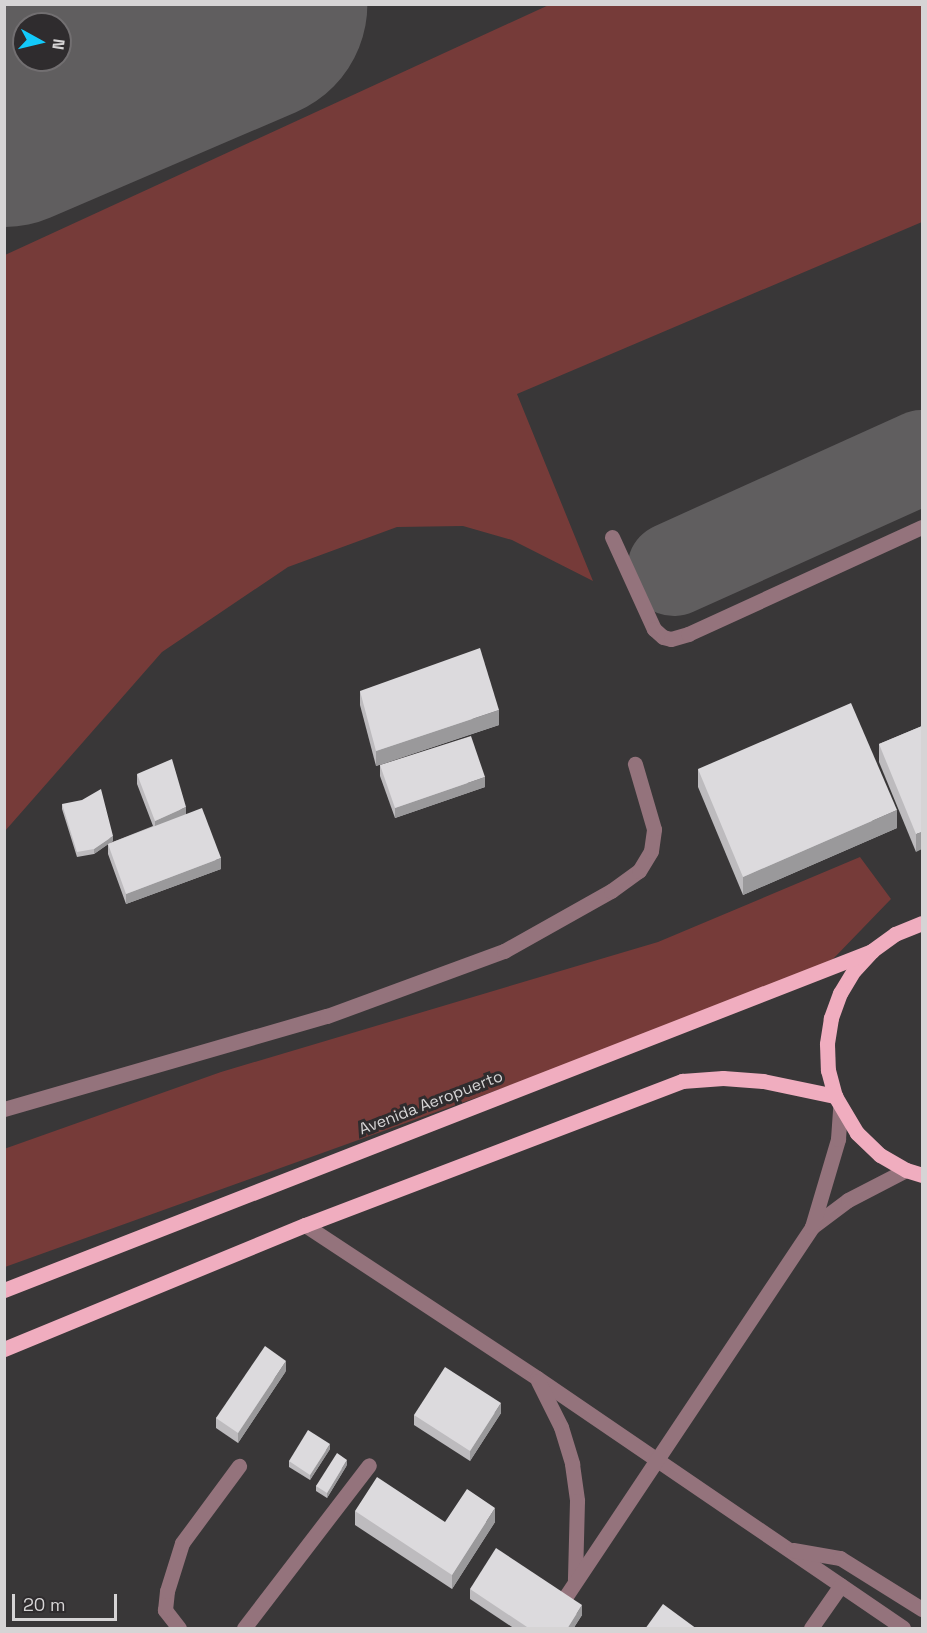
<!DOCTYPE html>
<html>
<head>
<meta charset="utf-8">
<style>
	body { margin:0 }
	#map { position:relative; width:927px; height:1633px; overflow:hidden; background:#393738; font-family:"Space Grotesk",sans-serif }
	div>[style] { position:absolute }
	.green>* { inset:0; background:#763b39 }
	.taxiway>* { height:94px; margin:-47px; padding:0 47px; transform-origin:47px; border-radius:47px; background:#605e5f }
	.runway>* { height:236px; margin:-118px; padding:0 118px; transform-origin:118px; border-radius:118px; background:#605e5f }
	.minor>* { height:15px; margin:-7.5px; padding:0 7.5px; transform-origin:7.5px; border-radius:7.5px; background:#94737c }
	.major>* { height:15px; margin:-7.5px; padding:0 7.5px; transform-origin:7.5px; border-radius:7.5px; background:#f0adbf }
	.wall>* { inset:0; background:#bdbbbe }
	.shaded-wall>* { inset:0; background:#9a999b }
	.building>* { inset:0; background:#dcdadd }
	span { translate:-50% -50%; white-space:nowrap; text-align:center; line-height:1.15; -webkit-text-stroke:6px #2f2c2e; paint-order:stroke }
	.street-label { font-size:16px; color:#d6d4d5 }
	.frame { position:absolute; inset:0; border:6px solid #d6d4d5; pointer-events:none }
	.north { position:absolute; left:12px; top:12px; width:60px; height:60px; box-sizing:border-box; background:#2f2c2e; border:2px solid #726f71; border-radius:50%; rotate:98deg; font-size:16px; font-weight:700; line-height:24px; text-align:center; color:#d6d4d5 }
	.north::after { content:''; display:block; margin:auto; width:21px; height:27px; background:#13cafb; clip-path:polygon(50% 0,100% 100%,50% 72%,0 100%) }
	.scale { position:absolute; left:12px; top:1594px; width:105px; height:27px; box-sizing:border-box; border:3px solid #d6d4d5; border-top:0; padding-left:8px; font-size:18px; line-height:21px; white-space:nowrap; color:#d6d4d5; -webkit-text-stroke:4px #2f2c2e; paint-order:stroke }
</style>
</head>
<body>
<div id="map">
	<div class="green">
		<div style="clip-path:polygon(551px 4px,922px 5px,922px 222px,517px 394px,593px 581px,512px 540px,463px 526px,397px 527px,288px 567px,162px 652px,5px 831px,5px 255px)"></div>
		<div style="clip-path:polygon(860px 857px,891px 899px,833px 959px,753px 998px,5px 1267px,4px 1149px,221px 1072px,658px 942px)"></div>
	</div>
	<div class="taxiway">
		<div style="left:674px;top:569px;width:272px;rotate:-24.3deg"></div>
	</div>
	<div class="runway">
		<div style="left:4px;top:109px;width:267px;rotate:-23.2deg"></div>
	</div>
	<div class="minor">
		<div style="left:612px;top:537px;width:101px;rotate:65.5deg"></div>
		<div style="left:654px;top:629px;width:12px;rotate:42deg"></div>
		<div style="left:663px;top:637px;width:8px;rotate:14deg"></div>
		<div style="left:671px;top:639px;width:18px;rotate:-16deg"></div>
		<div style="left:688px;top:634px;width:257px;rotate:-24.6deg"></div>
		<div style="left:4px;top:1109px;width:336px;rotate:-16.1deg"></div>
		<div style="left:327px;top:1016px;width:189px;rotate:-20.2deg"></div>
		<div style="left:504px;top:951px;width:123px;rotate:-29.3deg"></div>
		<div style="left:611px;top:891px;width:34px;rotate:-36deg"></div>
		<div style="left:639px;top:871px;width:23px;rotate:-59deg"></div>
		<div style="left:651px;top:851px;width:22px;rotate:-82deg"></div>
		<div style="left:654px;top:829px;width:68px;rotate:-106.3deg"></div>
		<div style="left:305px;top:1225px;width:278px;rotate:33.4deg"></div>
		<div style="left:537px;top:1378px;width:443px;rotate:34.3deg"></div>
		<div style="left:812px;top:1227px;width:45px;rotate:-36.9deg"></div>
		<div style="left:848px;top:1200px;width:65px;rotate:-27.3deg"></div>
		<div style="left:538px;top:1381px;width:51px;rotate:63.4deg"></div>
		<div style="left:561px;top:1427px;width:39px;rotate:73deg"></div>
		<div style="left:572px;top:1464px;width:37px;rotate:82deg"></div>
		<div style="left:577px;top:1501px;width:79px;rotate:91.5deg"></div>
		<div style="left:793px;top:1550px;width:48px;rotate:9.7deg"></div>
		<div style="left:840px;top:1558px;width:97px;rotate:31.9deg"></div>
		<div style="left:562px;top:1602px;width:451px;rotate:-56.3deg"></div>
		<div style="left:812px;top:1227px;width:92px;rotate:-73.5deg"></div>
		<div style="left:838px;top:1139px;width:31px;rotate:-86deg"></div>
		<div style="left:179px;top:1628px;width:23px;rotate:-128deg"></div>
		<div style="left:165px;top:1610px;width:19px;rotate:-84deg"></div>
		<div style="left:167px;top:1591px;width:50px;rotate:-72.6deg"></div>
		<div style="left:182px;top:1543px;width:96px;rotate:-53.5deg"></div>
		<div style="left:244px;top:1628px;width:205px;rotate:-52.5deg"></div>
		<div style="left:811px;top:1628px;width:52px;rotate:-55.1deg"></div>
	</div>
	<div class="major">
		<div style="left:922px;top:923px;width:29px;rotate:158deg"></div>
		<div style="left:895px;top:934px;width:29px;rotate:144deg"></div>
		<div style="left:872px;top:951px;width:26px;rotate:133deg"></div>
		<div style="left:854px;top:970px;width:27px;rotate:121deg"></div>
		<div style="left:840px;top:993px;width:27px;rotate:110deg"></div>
		<div style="left:831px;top:1018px;width:26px;rotate:99deg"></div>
		<div style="left:827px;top:1044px;width:26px;rotate:88deg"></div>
		<div style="left:828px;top:1070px;width:27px;rotate:75deg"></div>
		<div style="left:835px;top:1096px;width:43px;rotate:59.3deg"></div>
		<div style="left:857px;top:1133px;width:32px;rotate:44deg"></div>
		<div style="left:880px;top:1155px;width:30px;rotate:30deg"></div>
		<div style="left:906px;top:1170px;width:17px;rotate:17deg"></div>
		<div style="left:4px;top:1290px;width:932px;rotate:-21.33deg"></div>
		<div style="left:4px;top:1349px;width:326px;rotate:-22.4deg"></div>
		<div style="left:305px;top:1225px;width:404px;rotate:-20.9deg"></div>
		<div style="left:682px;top:1081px;width:41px;rotate:-4.2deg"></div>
		<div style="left:723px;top:1078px;width:40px;rotate:4.3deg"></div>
		<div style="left:763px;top:1081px;width:74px;rotate:11.8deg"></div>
	</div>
	<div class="wall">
		<div style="clip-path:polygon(360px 691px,499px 725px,376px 766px,360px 705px)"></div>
		<div style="clip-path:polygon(922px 726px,916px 852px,879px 762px,879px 744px)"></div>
		<div style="clip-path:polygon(380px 765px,485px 787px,395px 818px,380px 776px)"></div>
		<div style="clip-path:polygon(698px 769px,897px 828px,743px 895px,698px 787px)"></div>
		<div style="clip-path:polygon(137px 774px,186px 814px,221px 869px,126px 904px,108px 854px,108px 844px,94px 854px,77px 857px,62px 809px,62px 804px,113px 841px,110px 843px,153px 826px,137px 784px)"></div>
		<div style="clip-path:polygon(286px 1371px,238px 1443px,216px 1428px,216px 1418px)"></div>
		<div style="clip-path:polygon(501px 1413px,470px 1461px,414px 1425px,414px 1415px)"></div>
		<div style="clip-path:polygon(330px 1449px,310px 1480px,289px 1467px,289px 1461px)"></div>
		<div style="clip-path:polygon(347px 1465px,327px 1498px,316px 1491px,316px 1486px)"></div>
		<div style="clip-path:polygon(355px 1511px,445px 1522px,495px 1522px,452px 1589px,355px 1525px)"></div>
		<div style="clip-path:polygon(470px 1589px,582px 1615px,573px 1629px,515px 1629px,470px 1599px)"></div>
	</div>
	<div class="shaded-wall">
		<div style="clip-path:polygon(499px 710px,499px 725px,376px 766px,376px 751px)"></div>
		<div style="clip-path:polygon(485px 777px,485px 787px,395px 818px,395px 808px)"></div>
		<div style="clip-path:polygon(186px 807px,186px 817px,155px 831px,155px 821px)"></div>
		<div style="clip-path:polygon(897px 810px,897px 828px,743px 895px,743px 877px)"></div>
		<div style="clip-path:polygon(922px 832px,922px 849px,916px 852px,916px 834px)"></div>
		<div style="clip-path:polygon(113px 836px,113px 841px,94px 854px,94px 849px)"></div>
		<div style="clip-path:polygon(221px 858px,221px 869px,126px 904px,126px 894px)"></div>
		<div style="clip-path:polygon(286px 1361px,286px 1371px,238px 1443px,238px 1433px)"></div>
		<div style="clip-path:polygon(501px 1403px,501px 1413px,470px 1461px,470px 1451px)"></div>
		<div style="clip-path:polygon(330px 1444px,330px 1449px,310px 1480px,310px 1475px)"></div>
		<div style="clip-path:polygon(347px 1460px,347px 1465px,327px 1498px,327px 1493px)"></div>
		<div style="clip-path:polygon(495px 1508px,495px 1522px,452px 1589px,452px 1575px)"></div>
		<div style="clip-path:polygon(582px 1605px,582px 1615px,573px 1629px,567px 1629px)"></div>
	</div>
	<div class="building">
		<div style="clip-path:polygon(480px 648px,499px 710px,376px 751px,360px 691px)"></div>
		<div style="clip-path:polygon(851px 703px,897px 810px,743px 877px,698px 769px)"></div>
		<div style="clip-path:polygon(922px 726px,922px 832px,916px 834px,879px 744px)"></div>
		<div style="clip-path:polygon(471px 736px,485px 777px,395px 808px,380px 765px)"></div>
		<div style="clip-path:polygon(172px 759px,186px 807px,155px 821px,137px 774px)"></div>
		<div style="clip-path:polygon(101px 789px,113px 836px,94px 849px,77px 852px,62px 804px,82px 800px)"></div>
		<div style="clip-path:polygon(202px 808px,221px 858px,126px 894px,108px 844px)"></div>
		<div style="clip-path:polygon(265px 1346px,286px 1361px,238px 1433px,216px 1418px)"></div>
		<div style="clip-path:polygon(445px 1367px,501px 1403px,470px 1451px,414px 1415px)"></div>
		<div style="clip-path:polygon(308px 1430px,330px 1444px,310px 1475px,289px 1461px)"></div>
		<div style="clip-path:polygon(337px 1453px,347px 1460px,327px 1493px,316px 1486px)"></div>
		<div style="clip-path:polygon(377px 1477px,445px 1522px,467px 1489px,495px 1508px,452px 1575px,355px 1511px)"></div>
		<div style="clip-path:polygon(496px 1548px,582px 1605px,567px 1629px,530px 1629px,470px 1589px)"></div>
		<div style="clip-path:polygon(663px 1604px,697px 1629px,645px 1629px)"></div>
	</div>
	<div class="street-label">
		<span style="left:431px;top:1103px;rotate:-21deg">Avenida Aeropuerto</span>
	</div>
	<div class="frame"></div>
	<div class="north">N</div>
	<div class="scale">20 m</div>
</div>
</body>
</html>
